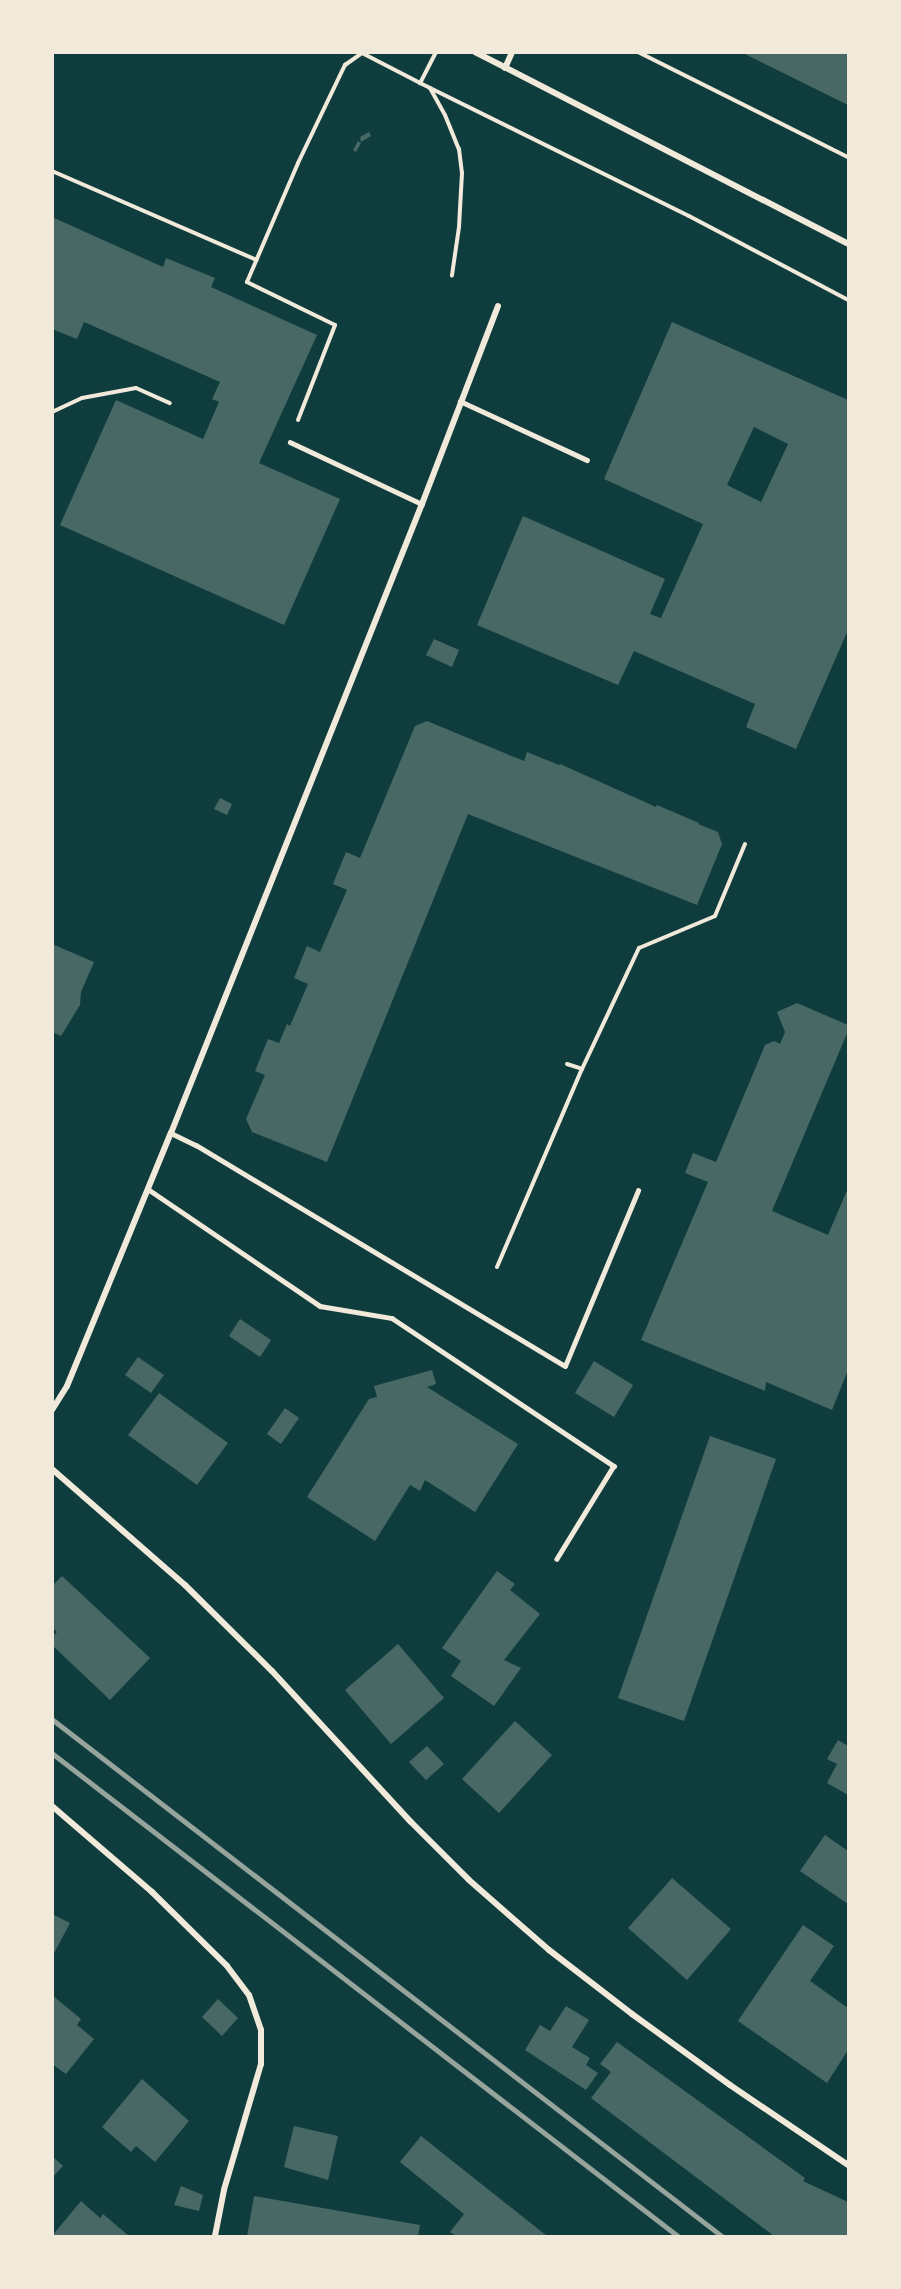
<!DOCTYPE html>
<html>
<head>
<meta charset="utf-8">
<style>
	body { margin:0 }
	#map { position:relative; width:901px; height:2289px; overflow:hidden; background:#0f3d3e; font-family:"IBM Plex Sans",sans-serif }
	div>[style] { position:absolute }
	.building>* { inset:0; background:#486865 }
	.path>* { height:4px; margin:-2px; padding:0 2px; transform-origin:2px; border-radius:2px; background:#f1e9da }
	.service>* { height:4.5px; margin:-2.25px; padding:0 2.25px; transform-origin:2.25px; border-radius:2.25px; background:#f1e9da }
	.minor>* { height:6px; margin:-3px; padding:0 3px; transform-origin:3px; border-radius:3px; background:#f1e9da }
	.rail>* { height:4.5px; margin:-2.25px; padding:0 2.25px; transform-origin:2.25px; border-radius:2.25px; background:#97a49c }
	span { translate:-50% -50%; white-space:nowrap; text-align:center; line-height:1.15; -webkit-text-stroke:4.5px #f1e9da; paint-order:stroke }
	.frame { position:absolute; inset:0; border:54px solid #f1e9da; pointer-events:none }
</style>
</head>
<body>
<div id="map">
	<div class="building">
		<div style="clip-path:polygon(741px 52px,848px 52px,848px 105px)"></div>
		<div style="clip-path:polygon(369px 132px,371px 136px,361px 142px,360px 137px)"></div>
		<div style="clip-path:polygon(358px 141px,361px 143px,356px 152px,353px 150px)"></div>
		<div style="clip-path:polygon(52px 217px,163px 267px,166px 258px,215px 278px,211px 287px,317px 335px,259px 463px,340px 499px,284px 625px,60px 525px,116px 400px,203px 439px,219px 402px,212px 399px,220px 382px,84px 322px,77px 339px,52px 329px)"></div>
		<div style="clip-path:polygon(evenodd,672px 322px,848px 400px,848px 630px,796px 749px,746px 727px,755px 704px,634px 651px,618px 685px,477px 625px,523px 516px,665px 579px,650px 614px,661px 618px,703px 524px,604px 479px,672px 322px,754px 427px,788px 444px,761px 502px,727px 485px,754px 427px)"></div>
		<div style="clip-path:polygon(434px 639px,459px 650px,452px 667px,426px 655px)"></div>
		<div style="clip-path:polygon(427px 721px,524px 761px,527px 752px,559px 765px,560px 764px,656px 807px,657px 805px,699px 823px,698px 824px,718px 832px,722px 844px,697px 905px,468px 814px,327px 1162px,252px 1132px,246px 1119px,265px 1075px,255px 1071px,268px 1039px,279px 1043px,287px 1024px,290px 1026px,308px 984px,294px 978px,307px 946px,320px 952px,347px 890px,333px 884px,346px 852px,360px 858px,415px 726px)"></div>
		<div style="clip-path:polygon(220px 798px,232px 804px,227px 815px,214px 809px)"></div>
		<div style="clip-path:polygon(52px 944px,94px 962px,81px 992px,80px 1005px,61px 1036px,52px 1032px)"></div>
		<div style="clip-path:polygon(797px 1003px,848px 1025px,848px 1031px,772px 1211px,828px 1235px,848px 1188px,848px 1370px,832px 1410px,766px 1382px,765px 1391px,641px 1340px,708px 1182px,685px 1173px,693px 1153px,716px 1162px,765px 1045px,774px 1041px,780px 1044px,785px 1032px,777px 1012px)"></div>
		<div style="clip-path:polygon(240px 1319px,271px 1340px,260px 1357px,229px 1336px)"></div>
		<div style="clip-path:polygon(138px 1357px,164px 1375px,151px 1393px,125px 1375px)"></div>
		<div style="clip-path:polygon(594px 1361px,633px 1385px,614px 1417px,575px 1393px)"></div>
		<div style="clip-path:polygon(432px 1370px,436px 1384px,427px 1387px,518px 1444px,475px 1512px,425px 1480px,420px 1491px,410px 1485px,375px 1541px,307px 1497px,369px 1399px,377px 1397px,374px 1386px)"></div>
		<div style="clip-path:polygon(159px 1393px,228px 1443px,197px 1485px,128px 1435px)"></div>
		<div style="clip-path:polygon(285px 1408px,299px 1418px,281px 1444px,267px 1434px)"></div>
		<div style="clip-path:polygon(710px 1436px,776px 1459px,684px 1721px,618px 1698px)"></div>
		<div style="clip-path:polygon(497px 1571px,515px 1584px,510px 1590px,540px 1614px,504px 1660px,521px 1668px,494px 1706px,451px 1676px,461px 1661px,442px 1648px)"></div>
		<div style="clip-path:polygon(62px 1576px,150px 1658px,110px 1700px,52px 1645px,52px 1637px,57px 1632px,52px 1627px,52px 1586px)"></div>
		<div style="clip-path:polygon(398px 1644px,444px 1698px,391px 1744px,345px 1690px)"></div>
		<div style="clip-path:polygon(515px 1721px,552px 1755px,499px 1813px,462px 1779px)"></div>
		<div style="clip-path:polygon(838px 1740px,848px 1746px,848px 1795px,827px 1783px,837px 1764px,827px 1759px)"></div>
		<div style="clip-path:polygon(427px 1746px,444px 1764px,426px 1780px,409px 1762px)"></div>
		<div style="clip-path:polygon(825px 1835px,848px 1851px,848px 1904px,800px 1871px)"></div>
		<div style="clip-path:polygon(672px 1878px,731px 1929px,687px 1980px,628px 1928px)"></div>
		<div style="clip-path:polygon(52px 1914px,70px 1923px,52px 1957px)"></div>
		<div style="clip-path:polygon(803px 1925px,834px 1946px,810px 1981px,848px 2008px,848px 2050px,827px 2083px,738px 2021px)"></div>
		<div style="clip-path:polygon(52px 1995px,81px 2019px,77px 2025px,94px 2039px,66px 2074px,52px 2064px)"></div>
		<div style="clip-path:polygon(218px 1999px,238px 2018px,222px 2036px,202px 2017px)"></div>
		<div style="clip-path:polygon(566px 2006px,589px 2020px,572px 2047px,590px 2058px,586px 2065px,598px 2073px,586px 2090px,525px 2050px,540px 2025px,550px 2031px)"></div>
		<div style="clip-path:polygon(617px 2042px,805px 2178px,803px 2181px,848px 2202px,848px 2236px,774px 2236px,591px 2098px,611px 2072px,600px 2064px)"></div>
		<div style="clip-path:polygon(142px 2079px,189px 2121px,155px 2162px,136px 2146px,131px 2152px,102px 2127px)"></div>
		<div style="clip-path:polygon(294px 2126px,338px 2136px,328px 2180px,284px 2167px)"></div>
		<div style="clip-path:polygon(421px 2136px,547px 2236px,456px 2236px,450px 2232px,464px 2214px,400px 2162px)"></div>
		<div style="clip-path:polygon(52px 2156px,63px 2166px,52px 2178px)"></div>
		<div style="clip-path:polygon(181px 2186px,203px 2195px,199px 2211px,174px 2205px)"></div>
		<div style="clip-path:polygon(254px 2196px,420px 2225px,418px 2236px,247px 2236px)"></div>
		<div style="clip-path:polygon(81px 2201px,100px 2218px,103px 2214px,129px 2236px,52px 2236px)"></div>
	</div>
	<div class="path">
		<div style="left:436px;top:52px;width:35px;rotate:117deg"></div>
		<div style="left:420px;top:83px;width:300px;rotate:26.3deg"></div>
		<div style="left:689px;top:216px;width:180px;rotate:27.8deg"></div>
		<div style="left:638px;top:52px;width:235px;rotate:26.6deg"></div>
		<div style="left:430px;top:88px;width:31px;rotate:61deg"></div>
		<div style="left:445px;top:115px;width:37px;rotate:68deg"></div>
		<div style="left:459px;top:149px;width:24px;rotate:83deg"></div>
		<div style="left:462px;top:173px;width:54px;rotate:93.2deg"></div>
		<div style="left:459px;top:227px;width:49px;rotate:98.3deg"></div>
		<div style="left:52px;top:171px;width:223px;rotate:23.5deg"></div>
		<div style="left:52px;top:412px;width:33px;rotate:-25deg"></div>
		<div style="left:82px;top:398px;width:55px;rotate:-10.5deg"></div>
		<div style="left:136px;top:388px;width:37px;rotate:24deg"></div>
		<div style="left:298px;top:420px;width:102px;rotate:-68.7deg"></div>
		<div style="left:335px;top:325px;width:98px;rotate:-154deg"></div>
		<div style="left:247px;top:282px;width:129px;rotate:-66.8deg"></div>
		<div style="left:298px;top:163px;width:109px;rotate:-64.4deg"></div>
		<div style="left:345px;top:65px;width:21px;rotate:-35deg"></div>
		<div style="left:362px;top:53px;width:65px;rotate:27.3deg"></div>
		<div style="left:567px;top:1064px;width:16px;rotate:18deg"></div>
		<div style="left:497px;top:1267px;width:215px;rotate:-66.8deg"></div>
		<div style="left:582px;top:1069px;width:134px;rotate:-64.8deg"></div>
		<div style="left:639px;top:948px;width:82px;rotate:-22.8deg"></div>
		<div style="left:715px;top:916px;width:78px;rotate:-67.4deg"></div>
	</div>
	<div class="service">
		<div style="left:460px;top:401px;width:140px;rotate:24.9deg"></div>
		<div style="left:290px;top:442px;width:146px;rotate:25.2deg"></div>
		<div style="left:171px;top:1133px;width:28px;rotate:26deg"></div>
		<div style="left:196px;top:1145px;width:430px;rotate:30.9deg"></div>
		<div style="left:565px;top:1366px;width:190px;rotate:-67.4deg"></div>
		<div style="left:148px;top:1189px;width:208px;rotate:34.2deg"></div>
		<div style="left:320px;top:1306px;width:73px;rotate:9.5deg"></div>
		<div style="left:392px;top:1318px;width:267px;rotate:33.7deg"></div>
		<div style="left:614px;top:1466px;width:109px;rotate:121.5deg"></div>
	</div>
	<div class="minor">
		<div style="left:475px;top:52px;width:420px;rotate:27.2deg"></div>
		<div style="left:505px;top:68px;width:17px;rotate:-66deg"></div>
		<div style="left:52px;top:1410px;width:28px;rotate:-58deg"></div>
		<div style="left:67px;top:1386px;width:274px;rotate:-67.7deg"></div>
		<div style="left:171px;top:1133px;width:677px;rotate:-68.25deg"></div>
		<div style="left:422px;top:504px;width:212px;rotate:-69deg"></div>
		<div style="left:52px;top:1469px;width:176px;rotate:41.1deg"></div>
		<div style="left:185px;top:1585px;width:122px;rotate:44.7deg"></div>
		<div style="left:272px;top:1671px;width:205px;rotate:47.4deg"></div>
		<div style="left:411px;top:1822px;width:82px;rotate:45deg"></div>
		<div style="left:469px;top:1880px;width:106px;rotate:41.2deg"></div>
		<div style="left:549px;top:1950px;width:105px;rotate:37.6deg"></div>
		<div style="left:632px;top:2014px;width:121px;rotate:35.9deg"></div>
		<div style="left:730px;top:2085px;width:143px;rotate:34.1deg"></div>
		<div style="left:52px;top:1806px;width:132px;rotate:40.7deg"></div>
		<div style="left:152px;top:1892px;width:105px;rotate:44.6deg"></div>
		<div style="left:227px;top:1966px;width:36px;rotate:53deg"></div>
		<div style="left:249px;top:1995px;width:37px;rotate:71deg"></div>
		<div style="left:261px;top:2030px;width:34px;rotate:90deg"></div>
		<div style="left:261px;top:2064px;width:131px;rotate:106.4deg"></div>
		<div style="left:224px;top:2190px;width:47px;rotate:101.1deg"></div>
	</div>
	<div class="rail">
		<div style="left:52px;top:1719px;width:846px;rotate:37.66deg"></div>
		<div style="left:52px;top:1753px;width:791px;rotate:37.65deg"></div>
	</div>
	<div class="frame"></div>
</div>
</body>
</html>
